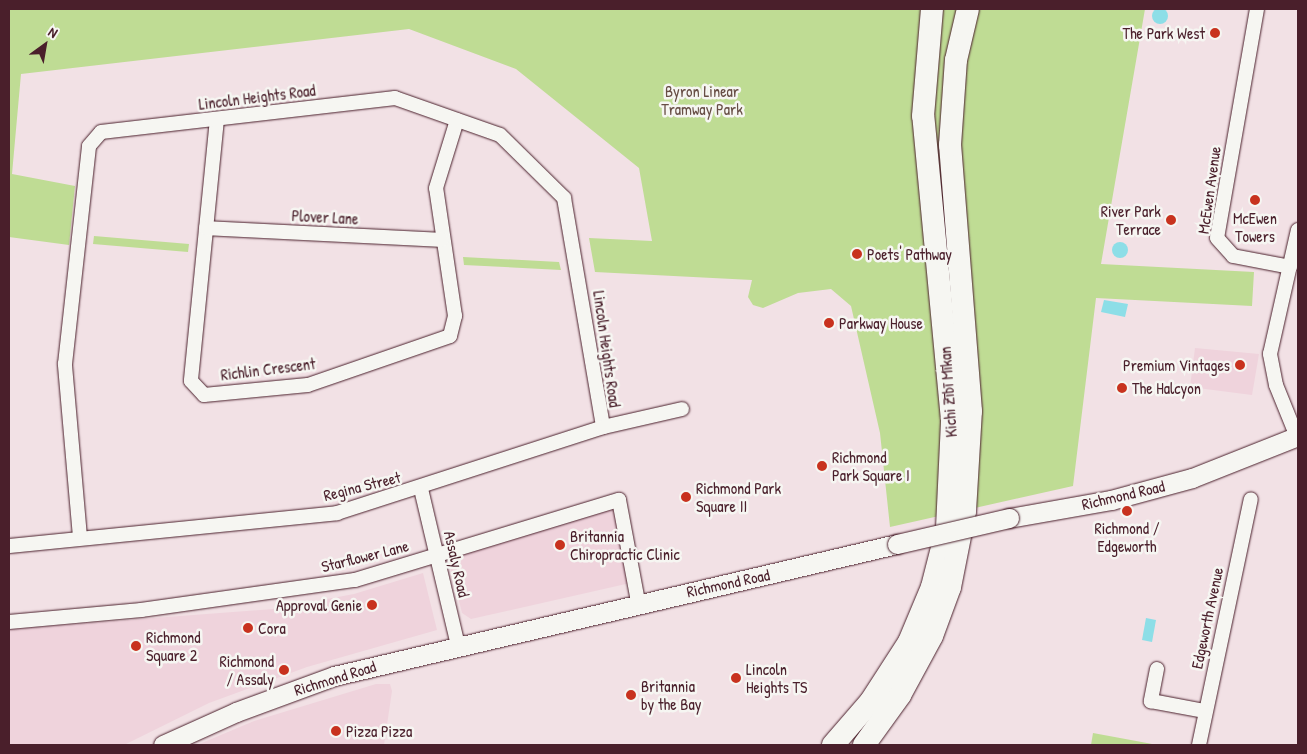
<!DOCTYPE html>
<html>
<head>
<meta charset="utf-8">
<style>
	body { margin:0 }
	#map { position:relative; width:1307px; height:754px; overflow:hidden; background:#f2e1e5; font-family:"Patrick Hand",sans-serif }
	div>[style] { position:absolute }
	.built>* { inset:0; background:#efd3dc }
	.green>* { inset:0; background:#bfdc94 }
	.water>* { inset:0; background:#8ddee7 }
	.round { border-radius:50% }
	.roads { filter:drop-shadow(0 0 1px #4a1f2b) drop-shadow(0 0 1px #4a1f2b) }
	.minor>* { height:14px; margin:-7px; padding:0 7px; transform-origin:7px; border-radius:7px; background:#f6f6f2 }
	.secondary>* { height:19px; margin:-9.5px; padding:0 9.5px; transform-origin:9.5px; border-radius:9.5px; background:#f6f6f2 }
	.trunk>* { height:22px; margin:-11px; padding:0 11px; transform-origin:11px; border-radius:11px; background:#f6f6f2 }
	.bridges { filter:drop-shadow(0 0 1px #4a1f2b) drop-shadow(0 0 1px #4a1f2b) }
	.secondary-bridge>* { height:19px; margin:-9.5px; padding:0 9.5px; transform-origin:9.5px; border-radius:9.5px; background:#f6f6f2 }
	.dots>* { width:14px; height:14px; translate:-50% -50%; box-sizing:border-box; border:2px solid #f6f6f2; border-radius:50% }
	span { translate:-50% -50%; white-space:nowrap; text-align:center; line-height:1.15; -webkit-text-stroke:5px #f6f6f2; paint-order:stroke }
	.poi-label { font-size:16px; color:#4a1f2b }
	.right { translate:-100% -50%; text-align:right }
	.left { translate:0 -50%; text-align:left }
	.park-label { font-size:16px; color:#674e45 }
	.street-label { font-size:16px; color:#4a1f2b }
	.frame { position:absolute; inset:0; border:10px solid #4a1f2b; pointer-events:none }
	.north { position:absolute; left:20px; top:20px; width:50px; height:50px; -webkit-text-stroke:4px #f6f6f2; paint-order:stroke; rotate:32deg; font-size:14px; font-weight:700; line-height:20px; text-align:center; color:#4a1f2b }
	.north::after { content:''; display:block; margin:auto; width:18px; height:22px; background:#4a1f2b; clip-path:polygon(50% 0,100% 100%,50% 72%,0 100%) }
</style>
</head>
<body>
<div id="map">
	<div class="built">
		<div style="clip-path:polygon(1195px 348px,1259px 354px,1252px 395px,1190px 387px)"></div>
		<div style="clip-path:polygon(621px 492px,639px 581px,471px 619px,462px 613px,445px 546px)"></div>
		<div style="clip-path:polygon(423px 573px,437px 630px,307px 667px,209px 703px,124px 745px,9px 745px,9px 629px,273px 609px,354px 594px)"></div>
		<div style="clip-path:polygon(376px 684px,390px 684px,392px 691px,384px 745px,197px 745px,254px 721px)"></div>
	</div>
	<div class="green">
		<div style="clip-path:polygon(9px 9px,1145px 9px,1101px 264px,1254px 272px,1252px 306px,1096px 298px,1073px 486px,890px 527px,880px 433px,851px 306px,831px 289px,798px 293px,763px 308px,753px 305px,748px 297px,752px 280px,595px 272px,589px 238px,652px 241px,639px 168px,516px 69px,409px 29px,21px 74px,12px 174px,75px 186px,69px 245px,9px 237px)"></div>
		<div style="clip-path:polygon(94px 236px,189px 244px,188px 252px,93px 244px)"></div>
		<div style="clip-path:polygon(463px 257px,559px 262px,561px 270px,464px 265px)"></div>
		<div style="clip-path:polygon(1093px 733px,1147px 743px,1157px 745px,1091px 745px)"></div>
	</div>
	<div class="water">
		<div class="round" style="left:1152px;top:8px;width:16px;height:16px"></div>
		<div class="round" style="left:1112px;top:242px;width:16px;height:16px"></div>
		<div style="clip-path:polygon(1104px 300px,1128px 304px,1125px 317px,1101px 312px)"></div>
		<div style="clip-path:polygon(1146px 618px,1156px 620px,1152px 642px,1142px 640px)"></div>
	</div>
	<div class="roads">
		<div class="minor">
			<div style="left:1257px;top:9px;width:232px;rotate:99.9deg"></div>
			<div style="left:1217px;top:238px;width:24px;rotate:48deg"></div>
			<div style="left:1233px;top:256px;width:58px;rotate:10.9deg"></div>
			<div style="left:217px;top:119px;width:263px;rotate:95.7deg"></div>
			<div style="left:191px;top:381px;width:19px;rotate:47deg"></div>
			<div style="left:204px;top:395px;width:104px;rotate:-5.5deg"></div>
			<div style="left:308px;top:385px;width:150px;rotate:-19deg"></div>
			<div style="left:450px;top:336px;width:21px;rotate:-76deg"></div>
			<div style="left:455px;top:316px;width:129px;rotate:-98.4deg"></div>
			<div style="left:436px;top:188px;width:71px;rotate:-72.8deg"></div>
			<div style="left:206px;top:228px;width:236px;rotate:2.9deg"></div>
			<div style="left:1297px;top:437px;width:56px;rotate:-112deg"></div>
			<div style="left:1276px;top:385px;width:32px;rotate:-101deg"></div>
			<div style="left:1270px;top:354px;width:127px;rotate:-77.3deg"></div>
			<div style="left:421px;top:489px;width:161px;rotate:76.7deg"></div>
			<div style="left:80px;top:537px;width:174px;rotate:-95deg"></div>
			<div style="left:65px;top:364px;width:219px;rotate:-83.7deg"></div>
			<div style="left:89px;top:146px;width:18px;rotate:-49deg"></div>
			<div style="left:101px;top:132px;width:296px;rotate:-6.6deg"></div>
			<div style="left:395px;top:98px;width:111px;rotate:19.4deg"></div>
			<div style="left:500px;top:135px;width:90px;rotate:44.5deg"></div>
			<div style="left:564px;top:198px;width:232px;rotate:80.3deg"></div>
			<div style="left:9px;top:546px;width:330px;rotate:-5.7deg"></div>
			<div style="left:337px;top:513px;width:280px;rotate:-17.9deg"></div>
			<div style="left:603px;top:427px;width:81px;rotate:-12.8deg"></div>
			<div style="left:9px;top:622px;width:133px;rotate:-5.2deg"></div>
			<div style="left:141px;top:610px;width:216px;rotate:-8deg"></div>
			<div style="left:355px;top:580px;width:276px;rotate:-16.9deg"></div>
			<div style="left:619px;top:500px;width:104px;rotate:79.4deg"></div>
			<div style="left:1157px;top:669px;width:33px;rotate:101deg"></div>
			<div style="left:1151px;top:701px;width:55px;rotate:10.5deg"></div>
			<div style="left:1199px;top:745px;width:251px;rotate:-78.1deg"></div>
		</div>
		<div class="secondary">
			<div style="left:1009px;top:518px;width:104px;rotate:-10deg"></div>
			<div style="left:1111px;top:500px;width:84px;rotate:-15.2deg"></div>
			<div style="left:1192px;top:478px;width:114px;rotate:-21.6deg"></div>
			<div style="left:163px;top:745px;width:80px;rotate:-24.3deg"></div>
			<div style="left:236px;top:712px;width:104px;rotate:-20.2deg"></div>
			<div style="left:334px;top:676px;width:578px;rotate:-13.2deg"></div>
		</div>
		<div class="trunk">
			<div style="left:833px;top:745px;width:58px;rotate:-49.2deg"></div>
			<div style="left:871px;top:701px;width:70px;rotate:-57.2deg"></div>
			<div style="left:909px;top:642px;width:60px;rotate:-67.3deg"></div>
			<div style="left:932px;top:587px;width:61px;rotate:-75.7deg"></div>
			<div style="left:947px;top:528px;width:108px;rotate:-87.3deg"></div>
			<div style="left:952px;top:420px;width:305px;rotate:-95.4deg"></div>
			<div style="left:923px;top:116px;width:107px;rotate:-85.2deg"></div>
			<div style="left:864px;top:745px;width:62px;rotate:-54.2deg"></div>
			<div style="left:900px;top:695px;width:67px;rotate:-61.5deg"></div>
			<div style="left:932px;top:636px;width:52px;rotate:-69.8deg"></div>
			<div style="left:950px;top:587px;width:77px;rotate:-78.8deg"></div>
			<div style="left:965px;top:511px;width:100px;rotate:-86.6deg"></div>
			<div style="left:971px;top:411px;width:267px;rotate:-94.5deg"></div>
			<div style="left:950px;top:145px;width:85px;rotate:-86deg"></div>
			<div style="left:956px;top:60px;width:52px;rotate:-76.8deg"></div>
		</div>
	</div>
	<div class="bridges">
		<div class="secondary-bridge">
			<div style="left:897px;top:544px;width:115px;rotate:-13.1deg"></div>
		</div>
	</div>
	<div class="dots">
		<div style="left:1215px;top:33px;background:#c8321e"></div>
		<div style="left:1255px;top:200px;background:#c8321e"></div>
		<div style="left:1171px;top:220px;background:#c8321e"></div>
		<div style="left:857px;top:254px;background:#c8321e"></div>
		<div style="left:829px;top:323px;background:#c8321e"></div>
		<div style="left:1240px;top:365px;background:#c8321e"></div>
		<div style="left:1122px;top:388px;background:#c8321e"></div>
		<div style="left:822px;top:466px;background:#c8321e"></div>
		<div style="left:686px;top:497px;background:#c8321e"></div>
		<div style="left:1127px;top:511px;background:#c8321e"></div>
		<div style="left:560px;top:545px;background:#c8321e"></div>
		<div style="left:372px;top:605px;background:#c8321e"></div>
		<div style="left:248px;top:628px;background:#c8321e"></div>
		<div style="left:136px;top:646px;background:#c8321e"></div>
		<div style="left:284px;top:670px;background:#c8321e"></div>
		<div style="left:736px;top:678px;background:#c8321e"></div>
		<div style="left:631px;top:695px;background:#c8321e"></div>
		<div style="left:336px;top:731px;background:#c8321e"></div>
	</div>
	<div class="poi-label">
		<span class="right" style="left:1205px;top:33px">The Park West</span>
		<span class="right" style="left:1161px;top:220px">River Park<br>Terrace</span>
		<span style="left:1255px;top:227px">McEwen<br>Towers</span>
		<span class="left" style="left:867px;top:254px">Poets' Pathway</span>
		<span class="left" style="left:839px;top:323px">Parkway House</span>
		<span class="right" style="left:1230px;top:365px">Premium Vintages</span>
		<span class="left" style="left:1132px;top:388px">The Halcyon</span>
		<span class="left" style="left:832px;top:466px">Richmond<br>Park Square I</span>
		<span class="left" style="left:696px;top:497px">Richmond Park<br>Square II</span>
		<span style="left:1127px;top:537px">Richmond /<br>Edgeworth</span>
		<span class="left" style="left:570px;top:545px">Britannia<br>Chiropractic Clinic</span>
		<span class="right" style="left:362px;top:605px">Approval Genie</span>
		<span class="left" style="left:258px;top:628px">Cora</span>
		<span class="left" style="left:146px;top:646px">Richmond<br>Square 2</span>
		<span class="right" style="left:274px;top:670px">Richmond<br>/ Assaly</span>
		<span class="left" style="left:746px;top:678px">Lincoln<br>Heights TS</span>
		<span class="left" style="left:641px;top:695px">Britannia<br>by the Bay</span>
		<span class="left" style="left:346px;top:731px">Pizza Pizza</span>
	</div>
	<div class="park-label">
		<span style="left:702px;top:100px">Byron Linear<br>Tramway Park</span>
	</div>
	<div class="street-label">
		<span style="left:257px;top:97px;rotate:-7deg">Lincoln Heights Road</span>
		<span style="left:1209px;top:190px;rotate:-82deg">McEwen Avenue</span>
		<span style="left:325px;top:217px;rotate:3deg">Plover Lane</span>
		<span style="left:607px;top:349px;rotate:82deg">Lincoln Heights Road</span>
		<span style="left:268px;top:369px;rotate:-7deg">Richlin Crescent</span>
		<span style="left:948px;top:392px;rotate:-94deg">Kichi Zībī Mīkan</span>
		<span style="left:362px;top:486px;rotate:-14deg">Regina Street</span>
		<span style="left:1123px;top:495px;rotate:-13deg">Richmond Road</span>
		<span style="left:365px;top:556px;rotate:-14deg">Starflower Lane</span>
		<span style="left:457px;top:564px;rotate:77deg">Assaly Road</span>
		<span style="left:728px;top:583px;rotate:-12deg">Richmond Road</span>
		<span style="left:1207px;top:618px;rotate:-78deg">Edgeworth Avenue</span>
		<span style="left:335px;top:678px;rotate:-17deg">Richmond Road</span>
	</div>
	<div class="frame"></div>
	<div class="north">N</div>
</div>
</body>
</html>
